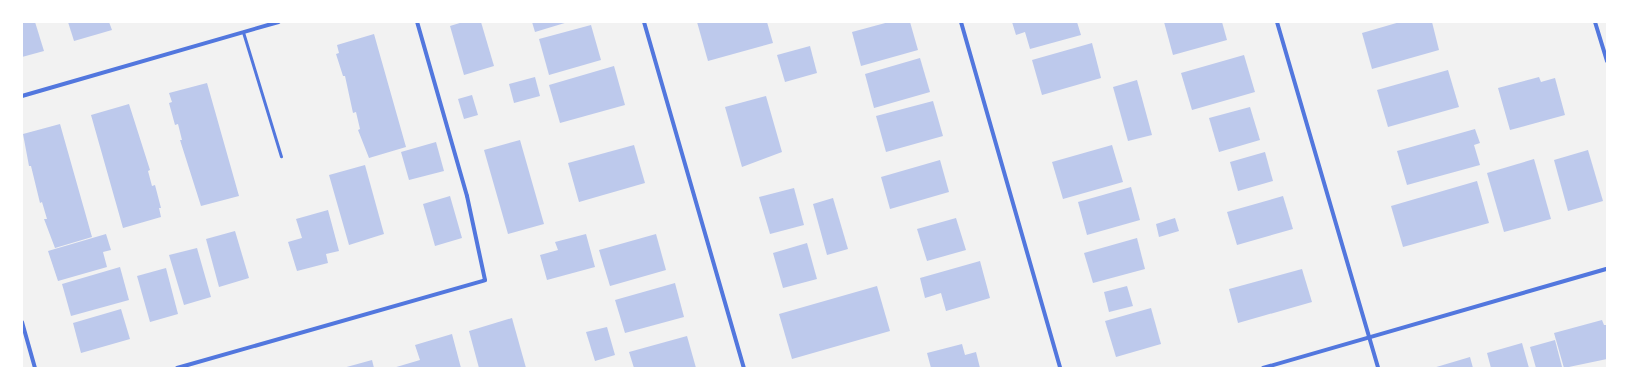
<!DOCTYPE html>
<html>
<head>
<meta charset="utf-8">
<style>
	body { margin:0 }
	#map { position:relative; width:1629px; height:390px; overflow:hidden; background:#f2f2f2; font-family:Overpass,sans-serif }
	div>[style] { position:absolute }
	.building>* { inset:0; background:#bdc9ec }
	.service>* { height:3px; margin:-1.5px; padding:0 1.5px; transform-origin:1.5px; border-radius:1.5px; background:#5277de }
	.minor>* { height:4px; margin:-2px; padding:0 2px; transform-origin:2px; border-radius:2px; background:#5277de }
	span { translate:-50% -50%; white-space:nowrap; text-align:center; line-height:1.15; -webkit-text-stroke:4px #fff; paint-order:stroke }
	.frame { position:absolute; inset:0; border:23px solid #fff; pointer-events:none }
</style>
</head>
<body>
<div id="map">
	<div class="building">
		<div style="clip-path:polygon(22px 22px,35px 22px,44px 51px,22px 57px)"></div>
		<div style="clip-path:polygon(68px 22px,109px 22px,112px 30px,74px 41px)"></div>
		<div style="clip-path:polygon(463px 22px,481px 22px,494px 66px,464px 75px,450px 26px)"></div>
		<div style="clip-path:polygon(532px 22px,568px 22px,535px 32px)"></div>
		<div style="clip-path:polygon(697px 22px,767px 22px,773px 43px,708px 61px)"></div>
		<div style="clip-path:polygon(889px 22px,910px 22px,918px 50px,861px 66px,852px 32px)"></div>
		<div style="clip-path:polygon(1012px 22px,1077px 22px,1081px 35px,1030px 49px,1025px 32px,1016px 35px)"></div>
		<div style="clip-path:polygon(1164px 22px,1222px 22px,1227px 40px,1173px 55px)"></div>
		<div style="clip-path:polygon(1400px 22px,1432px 22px,1439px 50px,1372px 69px,1362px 33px)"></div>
		<div style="clip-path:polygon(591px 25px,601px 60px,549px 75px,539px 39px)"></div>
		<div style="clip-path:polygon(374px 34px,406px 147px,369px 158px,358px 130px,360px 129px,356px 112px,353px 113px,345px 76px,343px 76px,336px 54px,339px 53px,337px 45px)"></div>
		<div style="clip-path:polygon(1092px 43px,1101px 78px,1042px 95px,1032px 60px)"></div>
		<div style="clip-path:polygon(810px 46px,817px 73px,785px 82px,777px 55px)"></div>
		<div style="clip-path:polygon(1244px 55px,1255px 92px,1192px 110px,1181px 73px)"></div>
		<div style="clip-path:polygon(920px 58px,930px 92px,874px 108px,865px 74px)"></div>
		<div style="clip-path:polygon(614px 66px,625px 105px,560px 123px,549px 85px)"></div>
		<div style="clip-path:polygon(1448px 70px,1459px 107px,1388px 127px,1377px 90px)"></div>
		<div style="clip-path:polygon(535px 77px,540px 96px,514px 103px,509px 84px)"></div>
		<div style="clip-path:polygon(1539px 77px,1541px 82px,1555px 78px,1565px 115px,1510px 130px,1498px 88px)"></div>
		<div style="clip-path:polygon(1137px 80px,1152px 135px,1128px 141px,1113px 87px)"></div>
		<div style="clip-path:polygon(207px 83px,239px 196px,201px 206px,180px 140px,182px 140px,178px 124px,175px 125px,169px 103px,172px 102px,169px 93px)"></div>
		<div style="clip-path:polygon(472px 95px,478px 115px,464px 119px,458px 99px)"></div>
		<div style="clip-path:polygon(766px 96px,782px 152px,742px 167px,725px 107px)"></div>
		<div style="clip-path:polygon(933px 101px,943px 136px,886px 152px,876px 116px)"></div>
		<div style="clip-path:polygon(129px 104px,150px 170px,148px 171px,152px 186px,155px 185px,161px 208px,159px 208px,161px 217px,123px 228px,91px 115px)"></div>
		<div style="clip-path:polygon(1250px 107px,1260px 140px,1219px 152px,1209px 118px)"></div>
		<div style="clip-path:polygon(60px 124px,92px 237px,55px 248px,44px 219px,47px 219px,42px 202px,40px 203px,31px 166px,29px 166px,23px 134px)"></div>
		<div style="clip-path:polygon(1475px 129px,1480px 143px,1474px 145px,1480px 165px,1407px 185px,1397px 151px)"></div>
		<div style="clip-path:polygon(520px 140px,544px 224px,508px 234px,484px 150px)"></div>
		<div style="clip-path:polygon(436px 142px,444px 171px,409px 180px,401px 152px)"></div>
		<div style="clip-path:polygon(634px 145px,645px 183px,579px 202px,568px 163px)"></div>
		<div style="clip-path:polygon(1112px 145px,1123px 182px,1063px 199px,1052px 162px)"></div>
		<div style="clip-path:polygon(1588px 150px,1603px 201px,1568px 211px,1554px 160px)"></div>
		<div style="clip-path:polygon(1265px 152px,1273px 181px,1238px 191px,1230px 162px)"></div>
		<div style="clip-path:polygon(1534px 159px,1551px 219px,1504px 232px,1487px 173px)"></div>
		<div style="clip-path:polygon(940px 160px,949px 192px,890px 209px,881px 177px)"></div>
		<div style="clip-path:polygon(365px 165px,384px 234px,349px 245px,329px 175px)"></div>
		<div style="clip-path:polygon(1477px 181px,1489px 223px,1403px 247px,1391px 206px)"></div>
		<div style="clip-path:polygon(1131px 187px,1140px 220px,1087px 235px,1078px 202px)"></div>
		<div style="clip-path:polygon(794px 188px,804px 225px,770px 234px,759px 197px)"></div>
		<div style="clip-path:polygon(450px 196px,462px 238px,435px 246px,423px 204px)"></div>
		<div style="clip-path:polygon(1283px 196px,1293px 229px,1237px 245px,1227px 212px)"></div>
		<div style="clip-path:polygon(833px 198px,848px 249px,827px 255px,813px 204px)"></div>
		<div style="clip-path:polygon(328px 210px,339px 251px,326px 254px,328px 263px,297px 271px,288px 242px,302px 238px,296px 219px)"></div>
		<div style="clip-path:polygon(956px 218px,966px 250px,927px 261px,917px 229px)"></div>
		<div style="clip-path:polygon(1175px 218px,1179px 231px,1159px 237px,1156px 224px)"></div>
		<div style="clip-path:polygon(235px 231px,249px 278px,219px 287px,206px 239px)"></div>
		<div style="clip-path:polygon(106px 234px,111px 250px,103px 252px,107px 267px,58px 281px,48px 251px)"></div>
		<div style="clip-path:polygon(586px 234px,595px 267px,547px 280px,540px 255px,558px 250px,555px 242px)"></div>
		<div style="clip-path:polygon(656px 234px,666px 270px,610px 286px,599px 250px)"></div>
		<div style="clip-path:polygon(1137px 238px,1145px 269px,1093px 283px,1084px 253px)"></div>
		<div style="clip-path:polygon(807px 243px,817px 279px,783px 288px,773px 253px)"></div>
		<div style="clip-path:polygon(197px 248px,211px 297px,184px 305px,169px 255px)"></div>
		<div style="clip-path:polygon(980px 261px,990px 298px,946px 311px,941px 293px,925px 298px,920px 278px)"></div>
		<div style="clip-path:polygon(120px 267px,129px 300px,71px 316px,62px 284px)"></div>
		<div style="clip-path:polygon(166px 268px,178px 314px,150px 322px,137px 276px)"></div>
		<div style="clip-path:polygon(1302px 269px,1312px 302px,1238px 323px,1229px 289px)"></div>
		<div style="clip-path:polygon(675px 283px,684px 317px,625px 333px,615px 300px)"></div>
		<div style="clip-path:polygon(877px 286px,890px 331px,792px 359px,779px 314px)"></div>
		<div style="clip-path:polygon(1127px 286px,1133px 306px,1109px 312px,1104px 292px)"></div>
		<div style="clip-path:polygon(1151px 308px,1161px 344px,1116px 357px,1105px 321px)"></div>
		<div style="clip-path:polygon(121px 309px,130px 339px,81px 353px,73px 323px)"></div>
		<div style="clip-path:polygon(512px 318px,526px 368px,479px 368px,469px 331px)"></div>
		<div style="clip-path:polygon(1602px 320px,1604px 325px,1607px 325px,1607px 359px,1564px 368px,1554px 333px)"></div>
		<div style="clip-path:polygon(607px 327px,615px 355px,595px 361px,586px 332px)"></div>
		<div style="clip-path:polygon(452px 334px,461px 368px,393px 368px,420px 360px,415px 345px)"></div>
		<div style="clip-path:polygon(687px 336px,696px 368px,634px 368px,629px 352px)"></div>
		<div style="clip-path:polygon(1555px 340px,1562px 367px,1536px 368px,1530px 347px)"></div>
		<div style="clip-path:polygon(1522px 343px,1529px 368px,1491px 368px,1487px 353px)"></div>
		<div style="clip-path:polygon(962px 344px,965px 355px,976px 352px,980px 368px,931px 368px,927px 353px)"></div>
		<div style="clip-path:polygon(1470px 357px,1473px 368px,1433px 368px)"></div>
		<div style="clip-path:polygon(372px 360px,374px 368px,343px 368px)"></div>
	</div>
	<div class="service">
		<div style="left:243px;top:32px;width:130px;rotate:73deg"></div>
	</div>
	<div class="minor">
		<div style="left:644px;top:22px;width:360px;rotate:73.9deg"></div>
		<div style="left:961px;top:22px;width:360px;rotate:74deg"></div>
		<div style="left:1277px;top:22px;width:360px;rotate:73.7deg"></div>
		<div style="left:1595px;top:22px;width:41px;rotate:72.9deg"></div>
		<div style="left:22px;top:96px;width:267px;rotate:-16.1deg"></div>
		<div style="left:22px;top:322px;width:48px;rotate:74.2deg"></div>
		<div style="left:177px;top:368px;width:320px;rotate:-15.9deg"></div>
		<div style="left:485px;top:280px;width:86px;rotate:-102.1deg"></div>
		<div style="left:467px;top:196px;width:181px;rotate:-106deg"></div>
		<div style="left:1263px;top:368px;width:358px;rotate:-16.1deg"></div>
	</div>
	<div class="frame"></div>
</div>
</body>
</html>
